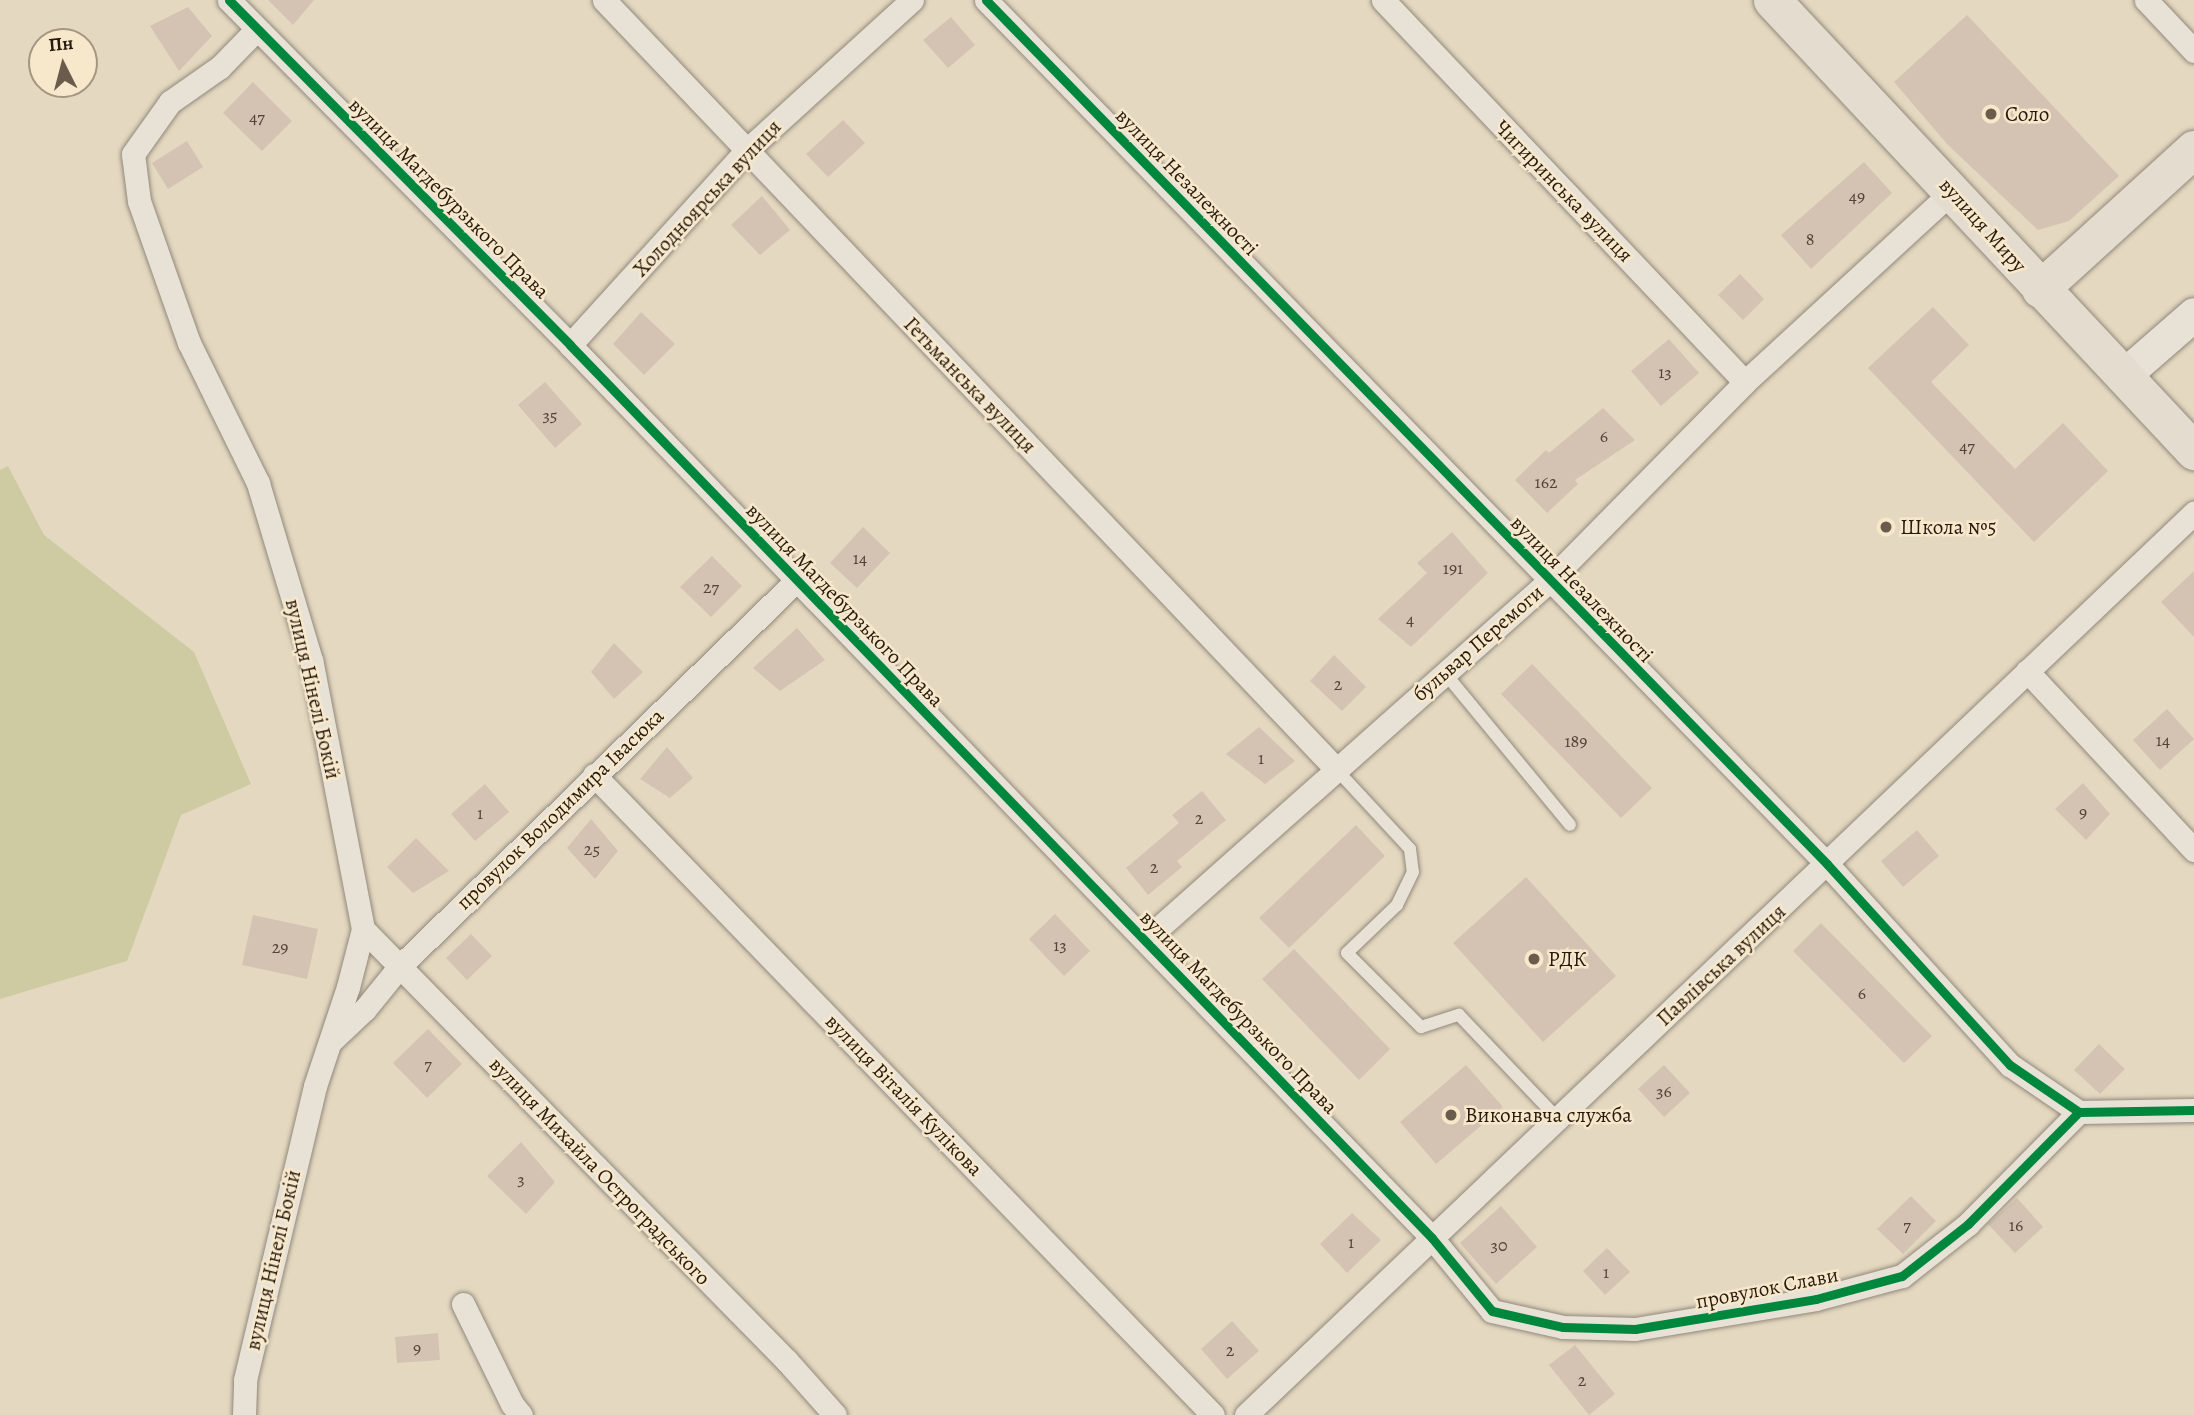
<!DOCTYPE html>
<html>
<head>
<meta charset="utf-8">
<style>
	body { margin:0 }
	#map { position:relative; width:2194px; height:1415px; overflow:hidden; background:#e4d8c0; font-family:Alegreya,serif }
	div>[style] { position:absolute }
	.green>* { inset:0; background:#cecba2 }
	.building>* { inset:0; background:#d4c3b3 }
	.roads { filter:drop-shadow(0 0 2px #92897b) drop-shadow(0 0 2px #92897b) }
	.service>* { height:12px; margin:-6px; padding:0 6px; transform-origin:6px; border-radius:6px; background:#e8e2d6 }
	.minor>* { height:23px; margin:-11.5px; padding:0 11.5px; transform-origin:11.5px; border-radius:11.5px; background:#e8e2d6 }
	.secondary>* { height:33px; margin:-16.5px; padding:0 16.5px; transform-origin:16.5px; border-radius:16.5px; background:#e8e2d6 }
	.primary>* { height:37px; margin:-18.5px; padding:0 18.5px; transform-origin:18.5px; border-radius:18.5px; background:#e4ddcf }
	.cycleway>* { height:9px; margin:-4.5px; padding:0 4.5px; transform-origin:4.5px; border-radius:4.5px; background:#00873e }
	.dots>* { width:19px; height:19px; translate:-50% -50%; box-sizing:border-box; border:4px solid #f7e8cc; border-radius:50% }
	span { translate:-50% -50%; white-space:nowrap; text-align:center; line-height:1.15; -webkit-text-stroke:5px #f7e8cc; paint-order:stroke }
	.number-label { font-size:18px; color:#524437 }
	.number-label span { -webkit-text-stroke-width:0 }
	.poi-label { font-size:21px; color:#271a0e }
	.left { translate:0 -50%; text-align:left }
	.street-label { font-size:21px; color:#271a0e }
	.north { position:absolute; left:28px; top:28px; width:70px; height:70px; box-sizing:border-box; background:#f7e8cc; border:2px solid #a49680; border-radius:50%; rotate:354deg; font-size:19px; font-weight:700; line-height:28px; text-align:center; color:#271a0e }
	.north::after { content:''; display:block; margin:auto; width:24px; height:32px; background:#695c4c; clip-path:polygon(50% 0,100% 100%,50% 72%,0 100%) }
</style>
</head>
<body>
<div id="map">
	<div class="green">
		<div style="clip-path:polygon(8px 466px,44px 535px,194px 652px,251px 784px,181px 815px,127px 961px,0 999px,0 470px)"></div>
	</div>
	<div class="building">
		<div style="clip-path:polygon(268px 0,314px 0,293px 25px)"></div>
		<div style="clip-path:polygon(188px 7px,212px 36px,179px 71px,150px 26px)"></div>
		<div style="clip-path:polygon(1967px 15px,2119px 176px,2069px 221px,2038px 230px,1948px 145px,1894px 82px)"></div>
		<div style="clip-path:polygon(951px 17px,975px 45px,948px 68px,923px 40px)"></div>
		<div style="clip-path:polygon(253px 82px,292px 121px,262px 151px,223px 113px)"></div>
		<div style="clip-path:polygon(843px 120px,865px 143px,828px 177px,806px 154px)"></div>
		<div style="clip-path:polygon(187px 141px,203px 167px,168px 189px,152px 163px)"></div>
		<div style="clip-path:polygon(1864px 162px,1892px 193px,1811px 269px,1781px 235px)"></div>
		<div style="clip-path:polygon(762px 196px,790px 230px,760px 255px,731px 225px)"></div>
		<div style="clip-path:polygon(1740px 274px,1764px 299px,1743px 320px,1718px 295px)"></div>
		<div style="clip-path:polygon(1933px 307px,1969px 345px,1931px 382px,2015px 469px,2063px 423px,2108px 471px,2034px 542px,1868px 368px)"></div>
		<div style="clip-path:polygon(641px 312px,675px 344px,644px 375px,613px 344px)"></div>
		<div style="clip-path:polygon(1669px 339px,1699px 373px,1661px 406px,1631px 371px)"></div>
		<div style="clip-path:polygon(545px 382px,582px 424px,555px 448px,518px 405px)"></div>
		<div style="clip-path:polygon(1603px 408px,1635px 440px,1575px 480px,1578px 484px,1547px 513px,1515px 480px,1546px 450px,1549px 453px)"></div>
		<div style="clip-path:polygon(863px 527px,890px 553px,857px 588px,830px 563px)"></div>
		<div style="clip-path:polygon(1452px 532px,1488px 573px,1411px 647px,1378px 619px,1427px 573px,1417px 563px)"></div>
		<div style="clip-path:polygon(712px 556px,742px 586px,711px 617px,680px 587px)"></div>
		<div style="clip-path:polygon(2194px 571px,2194px 637px,2161px 602px)"></div>
		<div style="clip-path:polygon(797px 628px,825px 660px,780px 691px,753px 668px)"></div>
		<div style="clip-path:polygon(614px 643px,643px 672px,614px 699px,591px 672px)"></div>
		<div style="clip-path:polygon(1334px 655px,1366px 687px,1342px 711px,1310px 681px)"></div>
		<div style="clip-path:polygon(1532px 664px,1652px 788px,1621px 818px,1501px 694px)"></div>
		<div style="clip-path:polygon(2167px 709px,2194px 739px,2160px 770px,2133px 740px)"></div>
		<div style="clip-path:polygon(1259px 727px,1295px 761px,1265px 784px,1226px 754px)"></div>
		<div style="clip-path:polygon(667px 747px,693px 778px,670px 798px,640px 779px)"></div>
		<div style="clip-path:polygon(2083px 783px,2110px 814px,2086px 840px,2055px 809px)"></div>
		<div style="clip-path:polygon(485px 784px,509px 812px,475px 841px,451px 814px)"></div>
		<div style="clip-path:polygon(1202px 791px,1226px 820px,1177px 861px,1182px 867px,1148px 895px,1126px 868px,1179px 823px,1172px 815px)"></div>
		<div style="clip-path:polygon(591px 819px,618px 851px,595px 879px,567px 848px)"></div>
		<div style="clip-path:polygon(1356px 825px,1385px 856px,1289px 948px,1259px 918px)"></div>
		<div style="clip-path:polygon(1917px 830px,1939px 856px,1903px 887px,1881px 861px)"></div>
		<div style="clip-path:polygon(416px 838px,449px 871px,413px 893px,387px 867px)"></div>
		<div style="clip-path:polygon(1526px 877px,1616px 976px,1543px 1042px,1453px 943px)"></div>
		<div style="clip-path:polygon(1055px 914px,1090px 951px,1064px 976px,1029px 939px)"></div>
		<div style="clip-path:polygon(253px 915px,318px 929px,307px 979px,242px 965px)"></div>
		<div style="clip-path:polygon(1821px 923px,1932px 1036px,1904px 1063px,1793px 951px)"></div>
		<div style="clip-path:polygon(471px 934px,492px 956px,467px 980px,446px 958px)"></div>
		<div style="clip-path:polygon(1294px 949px,1390px 1049px,1359px 1080px,1262px 979px)"></div>
		<div style="clip-path:polygon(428px 1029px,462px 1064px,427px 1098px,393px 1063px)"></div>
		<div style="clip-path:polygon(2099px 1044px,2125px 1069px,2100px 1094px,2074px 1070px)"></div>
		<div style="clip-path:polygon(1466px 1065px,1503px 1107px,1436px 1164px,1400px 1122px)"></div>
		<div style="clip-path:polygon(1664px 1065px,1690px 1093px,1664px 1117px,1638px 1089px)"></div>
		<div style="clip-path:polygon(521px 1142px,555px 1182px,526px 1214px,487px 1176px)"></div>
		<div style="clip-path:polygon(1911px 1196px,1936px 1221px,1903px 1254px,1877px 1229px)"></div>
		<div style="clip-path:polygon(2017px 1198px,2043px 1227px,2015px 1253px,1988px 1224px)"></div>
		<div style="clip-path:polygon(1501px 1206px,1537px 1247px,1496px 1284px,1460px 1243px)"></div>
		<div style="clip-path:polygon(1352px 1213px,1381px 1240px,1347px 1273px,1320px 1244px)"></div>
		<div style="clip-path:polygon(1607px 1248px,1630px 1272px,1605px 1295px,1583px 1271px)"></div>
		<div style="clip-path:polygon(1232px 1321px,1259px 1351px,1227px 1379px,1201px 1349px)"></div>
		<div style="clip-path:polygon(438px 1333px,440px 1360px,397px 1363px,395px 1337px)"></div>
		<div style="clip-path:polygon(1575px 1345px,1615px 1394px,1589px 1415px,1549px 1365px)"></div>
	</div>
	<div class="roads">
		<div class="service">
			<div style="left:1444px;top:672px;width:198px;rotate:50.5deg"></div>
			<div style="left:1336px;top:769px;width:109px;rotate:47.2deg"></div>
			<div style="left:1410px;top:849px;width:23px;rotate:83deg"></div>
			<div style="left:1413px;top:872px;width:37px;rotate:116deg"></div>
			<div style="left:1397px;top:905px;width:69px;rotate:136.2deg"></div>
			<div style="left:1347px;top:953px;width:105px;rotate:45deg"></div>
			<div style="left:1421px;top:1027px;width:40px;rotate:-18deg"></div>
			<div style="left:1459px;top:1015px;width:142px;rotate:46.4deg"></div>
		</div>
		<div class="minor">
			<div style="left:229px;top:0;width:485px;rotate:45.3deg"></div>
			<div style="left:570px;top:345px;width:1241px;rotate:46.01deg"></div>
			<div style="left:1432px;top:1238px;width:94px;rotate:50.6deg"></div>
			<div style="left:1492px;top:1311px;width:73px;rotate:12.7deg"></div>
			<div style="left:1563px;top:1327px;width:72px;rotate:1.6deg"></div>
			<div style="left:1635px;top:1329px;width:183px;rotate:-9.4deg"></div>
			<div style="left:1816px;top:1299px;width:89px;rotate:-15deg"></div>
			<div style="left:1902px;top:1276px;width:84px;rotate:-38.2deg"></div>
			<div style="left:1968px;top:1224px;width:158px;rotate:-45.3deg"></div>
			<div style="left:604px;top:0;width:1062px;rotate:46.41deg"></div>
			<div style="left:986px;top:0;width:1206px;rotate:45.77deg"></div>
			<div style="left:1827px;top:864px;width:272px;rotate:47.7deg"></div>
			<div style="left:2010px;top:1065px;width:83px;rotate:34.3deg"></div>
			<div style="left:2079px;top:1112px;width:115px;rotate:-1deg"></div>
			<div style="left:1383px;top:0;width:526px;rotate:46.54deg"></div>
			<div style="left:2146px;top:0;width:70px;rotate:46.7deg"></div>
			<div style="left:570px;top:345px;width:263px;rotate:-47.8deg"></div>
			<div style="left:747px;top:150px;width:223px;rotate:-42.3deg"></div>
			<div style="left:2027px;top:671px;width:245px;rotate:47deg"></div>
			<div style="left:594px;top:775px;width:890px;rotate:45.96deg"></div>
			<div style="left:363px;top:929px;width:605px;rotate:45.54deg"></div>
			<div style="left:787px;top:1361px;width:72px;rotate:48.4deg"></div>
			<div style="left:1145px;top:940px;width:540px;rotate:-41.62deg"></div>
			<div style="left:1549px;top:581px;width:279px;rotate:-45.4deg"></div>
			<div style="left:1745px;top:382px;width:282px;rotate:-42.6deg"></div>
			<div style="left:332px;top:1040px;width:45px;rotate:-43.2deg"></div>
			<div style="left:365px;top:1009px;width:55px;rotate:-50.9deg"></div>
			<div style="left:400px;top:966px;width:554px;rotate:-44.2deg"></div>
			<div style="left:463px;top:1304px;width:111px;rotate:63.9deg"></div>
			<div style="left:512px;top:1404px;width:14px;rotate:51deg"></div>
			<div style="left:244px;top:1415px;width:35px;rotate:-88deg"></div>
			<div style="left:245px;top:1380px;width:302px;rotate:-76.6deg"></div>
			<div style="left:315px;top:1086px;width:104px;rotate:-71.6deg"></div>
			<div style="left:348px;top:987px;width:60px;rotate:-75.5deg"></div>
			<div style="left:363px;top:929px;width:274px;rotate:-100.9deg"></div>
			<div style="left:311px;top:660px;width:185px;rotate:-106.7deg"></div>
			<div style="left:258px;top:483px;width:156px;rotate:-116.2deg"></div>
			<div style="left:189px;top:343px;width:151px;rotate:-109.4deg"></div>
			<div style="left:139px;top:201px;width:47px;rotate:-97.3deg"></div>
			<div style="left:133px;top:154px;width:64px;rotate:-54.6deg"></div>
			<div style="left:170px;top:102px;width:61px;rotate:-35deg"></div>
			<div style="left:220px;top:67px;width:53px;rotate:-45.8deg"></div>
			<div style="left:1246px;top:1415px;width:1309px;rotate:-43.58deg"></div>
		</div>
		<div class="secondary">
			<div style="left:2123px;top:376px;width:94px;rotate:-41.1deg"></div>
		</div>
		<div class="primary">
			<div style="left:1772px;top:0;width:618px;rotate:46.9deg"></div>
			<div style="left:2040px;top:289px;width:208px;rotate:-42.3deg"></div>
		</div>
	</div>
	<div class="cycleway">
		<div style="left:229px;top:0;width:485px;rotate:45.3deg"></div>
		<div style="left:570px;top:345px;width:1241px;rotate:46.01deg"></div>
		<div style="left:1432px;top:1238px;width:94px;rotate:50.6deg"></div>
		<div style="left:1492px;top:1311px;width:73px;rotate:12.7deg"></div>
		<div style="left:1563px;top:1327px;width:72px;rotate:1.6deg"></div>
		<div style="left:1635px;top:1329px;width:183px;rotate:-9.4deg"></div>
		<div style="left:1816px;top:1299px;width:89px;rotate:-15deg"></div>
		<div style="left:1902px;top:1276px;width:84px;rotate:-38.2deg"></div>
		<div style="left:1968px;top:1224px;width:158px;rotate:-45.3deg"></div>
		<div style="left:986px;top:0;width:1206px;rotate:45.77deg"></div>
		<div style="left:1827px;top:864px;width:272px;rotate:47.7deg"></div>
		<div style="left:2010px;top:1065px;width:83px;rotate:34.3deg"></div>
		<div style="left:2079px;top:1112px;width:115px;rotate:-1deg"></div>
	</div>
	<div class="dots">
		<div style="left:1991px;top:114px;background:#695c4c"></div>
		<div style="left:1886px;top:527px;background:#695c4c"></div>
		<div style="left:1534px;top:959px;background:#695c4c"></div>
		<div style="left:1451px;top:1115px;background:#695c4c"></div>
	</div>
	<div class="number-label">
		<span style="left:257px;top:117px">47</span>
		<span style="left:1857px;top:196px">49</span>
		<span style="left:1810px;top:239px">8</span>
		<span style="left:1665px;top:372px">13</span>
		<span style="left:550px;top:415px">35</span>
		<span style="left:1604px;top:436px">6</span>
		<span style="left:1967px;top:446px">47</span>
		<span style="left:1546px;top:482px">162</span>
		<span style="left:860px;top:558px">14</span>
		<span style="left:1453px;top:568px">191</span>
		<span style="left:711px;top:587px">27</span>
		<span style="left:1410px;top:619px">4</span>
		<span style="left:1338px;top:684px">2</span>
		<span style="left:2163px;top:740px">14</span>
		<span style="left:1576px;top:741px">189</span>
		<span style="left:1261px;top:758px">1</span>
		<span style="left:2083px;top:812px">9</span>
		<span style="left:480px;top:813px">1</span>
		<span style="left:1199px;top:818px">2</span>
		<span style="left:592px;top:849px">25</span>
		<span style="left:1154px;top:867px">2</span>
		<span style="left:1060px;top:945px">13</span>
		<span style="left:280px;top:947px">29</span>
		<span style="left:1862px;top:993px">6</span>
		<span style="left:428px;top:1064px">7</span>
		<span style="left:1664px;top:1091px">36</span>
		<span style="left:521px;top:1179px">3</span>
		<span style="left:1907px;top:1225px">7</span>
		<span style="left:2016px;top:1225px">16</span>
		<span style="left:1351px;top:1242px">1</span>
		<span style="left:1499px;top:1245px">30</span>
		<span style="left:1606px;top:1272px">1</span>
		<span style="left:417px;top:1348px">9</span>
		<span style="left:1230px;top:1350px">2</span>
		<span style="left:1582px;top:1380px">2</span>
	</div>
	<div class="poi-label">
		<span class="left" style="left:2005px;top:114px">Соло</span>
		<span class="left" style="left:1900px;top:527px">Школа №5</span>
		<span class="left" style="left:1548px;top:959px">РДК</span>
		<span class="left" style="left:1465px;top:1115px">Виконавча служба</span>
	</div>
	<div class="street-label">
		<span style="left:1187px;top:182px;rotate:46deg">вулиця Незалежності</span>
		<span style="left:1564px;top:191px;rotate:46deg">Чигиринська вулиця</span>
		<span style="left:449px;top:198px;rotate:45deg">вулиця Магдебурзького Права</span>
		<span style="left:707px;top:198px;rotate:-47deg">Холодноярська вулиця</span>
		<span style="left:1983px;top:225px;rotate:48deg">вулиця Миру</span>
		<span style="left:970px;top:385px;rotate:46deg">Гетьманська вулиця</span>
		<span style="left:1582px;top:589px;rotate:46deg">вулиця Незалежності</span>
		<span style="left:845px;top:605px;rotate:46deg">вулиця Магдебурзького Права</span>
		<span style="left:1478px;top:643px;rotate:-41deg">бульвар Перемоги</span>
		<span style="left:313px;top:689px;rotate:77deg">вулиця Нінелі Бокій</span>
		<span style="left:560px;top:809px;rotate:-44deg">провулок Володимира Івасюка</span>
		<span style="left:1721px;top:965px;rotate:-43deg">Павлівська вулиця</span>
		<span style="left:1239px;top:1012px;rotate:46deg">вулиця Магдебурзького Права</span>
		<span style="left:904px;top:1095px;rotate:46deg">вулиця Віталія Кулікова</span>
		<span style="left:600px;top:1171px;rotate:46deg">вулиця Михайла Остроградського</span>
		<span style="left:273px;top:1260px;rotate:-77deg">вулиця Нінелі Бокій</span>
		<span style="left:1767px;top:1288px;rotate:-11deg">провулок Слави</span>
	</div>
	<div class="north">Пн</div>
</div>
</body>
</html>
